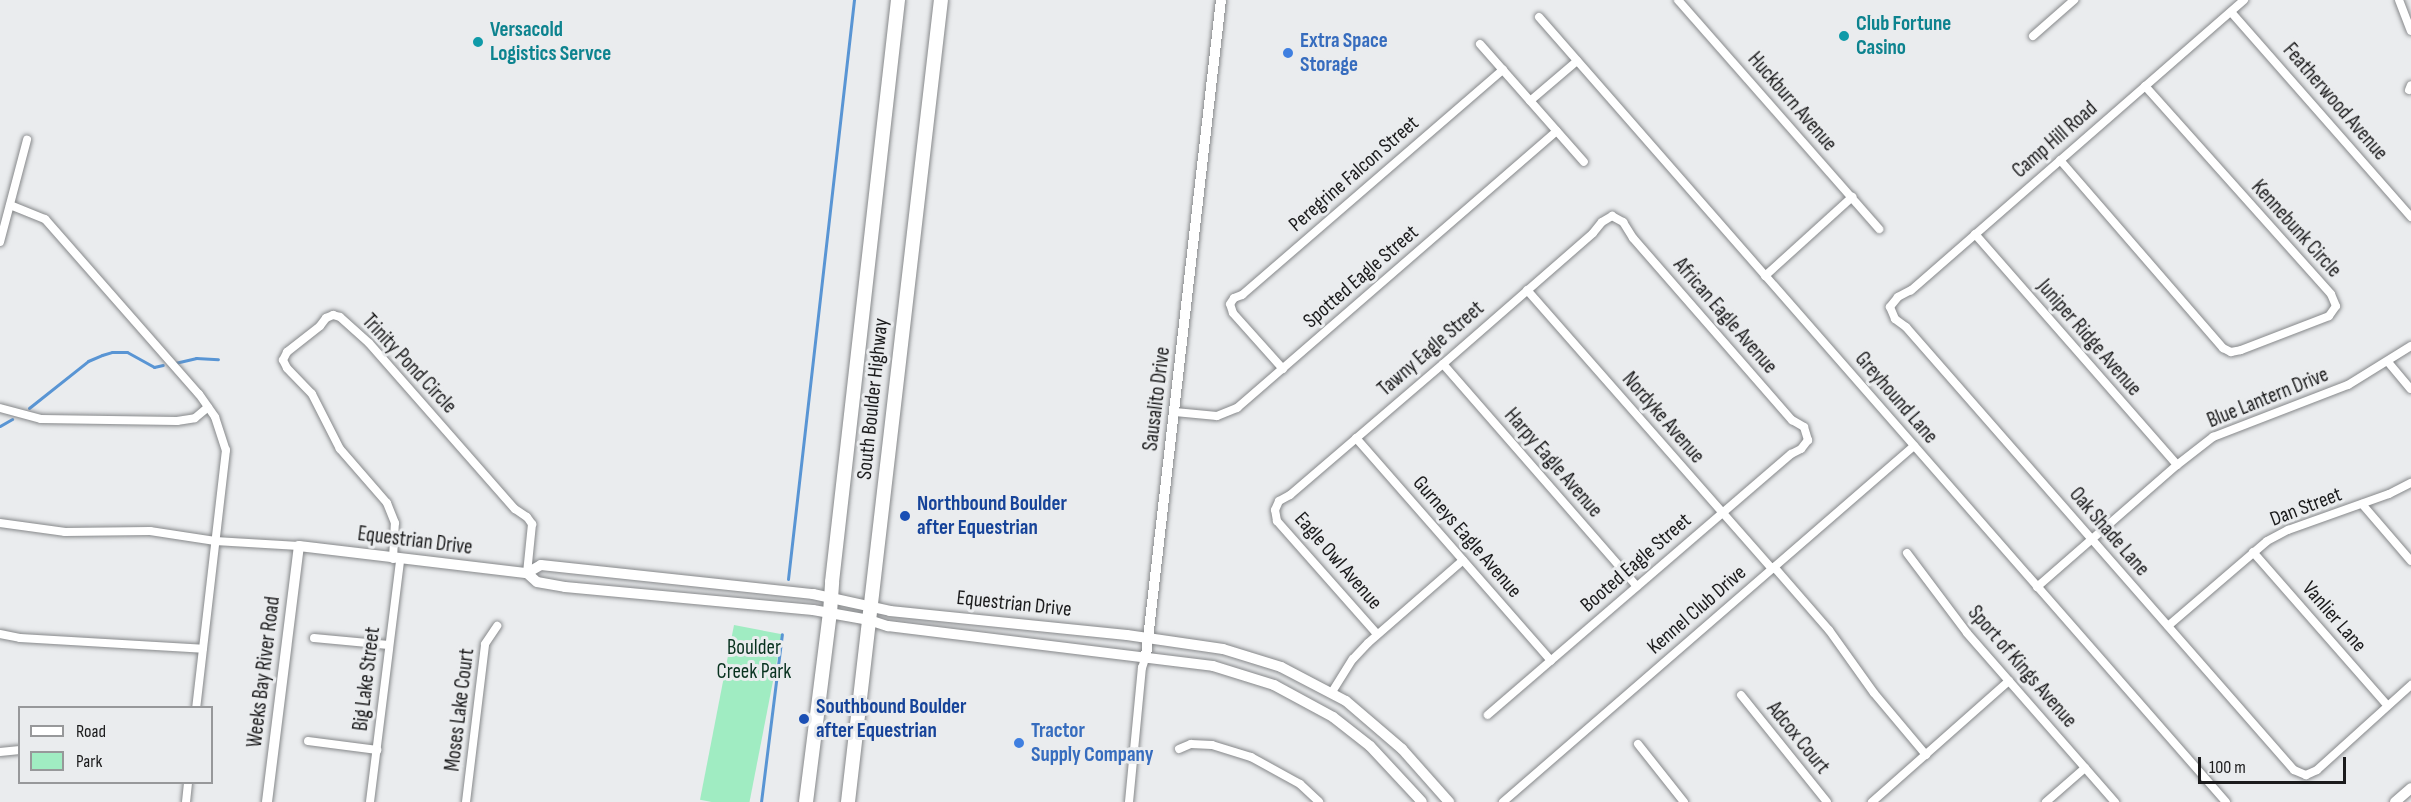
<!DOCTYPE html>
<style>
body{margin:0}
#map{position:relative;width:2411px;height:802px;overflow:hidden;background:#eaecee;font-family:"Sofia Sans Condensed",sans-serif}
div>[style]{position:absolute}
.green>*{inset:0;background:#a0ecc2;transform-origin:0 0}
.stream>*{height:3px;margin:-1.5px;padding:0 1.5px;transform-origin:1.5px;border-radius:1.5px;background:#5995d4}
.roads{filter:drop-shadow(0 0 2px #86888a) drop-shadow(0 0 2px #86888a)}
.minor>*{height:8px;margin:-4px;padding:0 4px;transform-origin:4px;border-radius:4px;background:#fff}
.tertiary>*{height:10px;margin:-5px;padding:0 5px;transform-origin:5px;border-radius:5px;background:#fff}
.primary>*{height:14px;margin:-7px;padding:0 7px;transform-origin:7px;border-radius:7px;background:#fff}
.dots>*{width:16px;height:16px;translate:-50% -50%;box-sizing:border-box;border:3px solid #eaecee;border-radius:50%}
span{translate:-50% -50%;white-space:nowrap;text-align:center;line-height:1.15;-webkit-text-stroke:6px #eaecee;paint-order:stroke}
.culture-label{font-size:21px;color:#0d838f;font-weight:700}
.left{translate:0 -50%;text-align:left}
.shop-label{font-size:21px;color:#366cbe;font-weight:700}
.street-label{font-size:21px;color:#1b1b1c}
.transit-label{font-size:21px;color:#164399;font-weight:700}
.park-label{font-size:21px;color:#08321f}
.legend{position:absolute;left:18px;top:706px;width:195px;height:78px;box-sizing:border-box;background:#eaecee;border:2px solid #97989a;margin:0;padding:8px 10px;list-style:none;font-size:18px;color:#1b1b1c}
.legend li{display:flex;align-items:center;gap:12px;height:30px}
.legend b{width:30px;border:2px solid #97989a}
.scale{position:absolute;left:2198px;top:757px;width:148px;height:27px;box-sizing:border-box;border:3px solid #1b1b1c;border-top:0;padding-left:8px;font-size:18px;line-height:21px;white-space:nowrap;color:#1b1b1c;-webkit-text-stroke:4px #eaecee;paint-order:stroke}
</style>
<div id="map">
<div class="green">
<div style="left:734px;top:625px;width:49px;height:178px;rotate:11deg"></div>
</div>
<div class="stream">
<div style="left:175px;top:363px;width:22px;rotate:-13deg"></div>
<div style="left:196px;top:358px;width:22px;rotate:3deg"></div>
<div style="left:29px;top:408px;width:75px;rotate:-38.5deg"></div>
<div style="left:88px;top:361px;width:15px;rotate:-23deg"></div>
<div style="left:102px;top:355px;width:10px;rotate:-17deg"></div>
<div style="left:112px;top:352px;width:15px"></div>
<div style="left:127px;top:352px;width:31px;rotate:29deg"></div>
<div style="left:154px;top:367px;width:9px;rotate:-13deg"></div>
<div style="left:0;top:426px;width:14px;rotate:-30deg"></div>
<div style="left:788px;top:579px;width:583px;rotate:-83.5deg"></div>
<div style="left:765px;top:643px;width:15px;rotate:8deg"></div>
<div style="left:761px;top:802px;width:169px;rotate:-82.9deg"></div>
</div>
<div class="roads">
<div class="minor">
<div style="left:1678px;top:0;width:305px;rotate:48.7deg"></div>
<div style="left:2244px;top:0;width:442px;rotate:138.9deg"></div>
<div style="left:1911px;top:290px;width:15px;rotate:152deg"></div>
<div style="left:1898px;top:297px;width:13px;rotate:129deg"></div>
<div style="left:1890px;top:307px;width:13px;rotate:67deg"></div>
<div style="left:1895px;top:319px;width:14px;rotate:36deg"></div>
<div style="left:1906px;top:327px;width:589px;rotate:48.79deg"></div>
<div style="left:2294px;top:770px;width:13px;rotate:23deg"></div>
<div style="left:2306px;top:775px;width:12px;rotate:-24deg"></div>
<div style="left:2317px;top:770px;width:127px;rotate:-42.1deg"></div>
<div style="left:2399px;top:0;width:33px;rotate:69deg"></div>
<div style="left:2231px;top:12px;width:273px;rotate:48.7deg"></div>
<div style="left:1539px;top:17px;width:1043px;rotate:48.81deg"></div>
<div style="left:2033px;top:36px;width:55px;rotate:-41.3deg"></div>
<div style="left:1480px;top:44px;width:157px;rotate:48.6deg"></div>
<div style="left:2409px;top:90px;width:5px;rotate:-68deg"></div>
<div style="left:1530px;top:101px;width:62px;rotate:-40.4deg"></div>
<div style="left:2060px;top:160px;width:249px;rotate:49.1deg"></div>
<div style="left:2223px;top:348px;width:9px;rotate:27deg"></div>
<div style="left:2231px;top:352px;width:10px;rotate:-11deg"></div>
<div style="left:2241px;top:350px;width:94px;rotate:-21.1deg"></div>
<div style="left:2329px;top:316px;width:12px;rotate:-55deg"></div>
<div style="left:2336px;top:306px;width:13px;rotate:-113deg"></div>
<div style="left:2331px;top:294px;width:279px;rotate:-131.8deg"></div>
<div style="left:10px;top:205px;width:38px;rotate:22deg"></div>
<div style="left:45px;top:219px;width:233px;rotate:48.7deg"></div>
<div style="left:199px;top:394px;width:28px;rotate:55deg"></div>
<div style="left:215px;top:417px;width:35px;rotate:72deg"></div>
<div style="left:226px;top:450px;width:260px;rotate:96.6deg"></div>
<div style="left:1975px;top:234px;width:307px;rotate:48.8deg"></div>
<div style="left:0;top:242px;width:106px;rotate:-75.2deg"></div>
<div style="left:1765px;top:276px;width:118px;rotate:-42.2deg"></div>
<div style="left:1527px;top:290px;width:371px;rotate:48.7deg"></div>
<div style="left:2388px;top:362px;width:35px;rotate:50deg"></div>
<div style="left:1443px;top:364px;width:295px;rotate:48.9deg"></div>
<div style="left:1283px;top:369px;width:75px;rotate:-131.8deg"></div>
<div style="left:1233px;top:313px;width:9px;rotate:-108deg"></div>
<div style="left:1230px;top:304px;width:7px;rotate:-56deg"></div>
<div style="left:1234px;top:298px;width:9px;rotate:-21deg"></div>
<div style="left:1242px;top:295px;width:345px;rotate:-40.8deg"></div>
<div style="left:0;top:408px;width:42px;rotate:15deg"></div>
<div style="left:41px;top:419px;width:136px;rotate:0.8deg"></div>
<div style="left:177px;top:421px;width:18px;rotate:-9deg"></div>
<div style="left:195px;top:418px;width:17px;rotate:-40deg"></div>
<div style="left:1175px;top:412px;width:42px;rotate:5.4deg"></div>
<div style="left:1217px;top:416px;width:22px;rotate:-22deg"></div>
<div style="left:1237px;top:408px;width:423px;rotate:-40.9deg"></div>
<div style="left:1356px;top:438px;width:296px;rotate:48.8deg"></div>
<div style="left:2362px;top:504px;width:75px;rotate:49.3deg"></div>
<div style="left:0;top:523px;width:66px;rotate:7.9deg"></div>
<div style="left:65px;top:532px;width:85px;rotate:-0.7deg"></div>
<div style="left:150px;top:531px;width:66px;rotate:8.7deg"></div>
<div style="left:215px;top:541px;width:84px;rotate:3.4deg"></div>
<div style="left:2253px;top:552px;width:203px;rotate:48.8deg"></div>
<div style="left:1907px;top:553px;width:100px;rotate:53.1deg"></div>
<div style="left:1967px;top:633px;width:225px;rotate:48.8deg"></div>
<div style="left:393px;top:559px;width:36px;rotate:-87deg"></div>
<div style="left:395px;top:523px;width:22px;rotate:-112deg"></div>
<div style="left:387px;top:503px;width:72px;rotate:-131deg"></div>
<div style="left:340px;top:449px;width:62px;rotate:-117deg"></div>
<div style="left:312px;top:394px;width:36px;rotate:-134deg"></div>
<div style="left:287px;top:368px;width:9px;rotate:-117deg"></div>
<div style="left:283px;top:360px;width:9px;rotate:-63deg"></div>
<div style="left:287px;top:352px;width:42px;rotate:-38.2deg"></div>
<div style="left:320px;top:326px;width:10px;rotate:-53deg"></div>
<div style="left:326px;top:318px;width:8px;rotate:-23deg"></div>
<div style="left:333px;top:315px;width:7px;rotate:16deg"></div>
<div style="left:340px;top:317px;width:39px;rotate:42deg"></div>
<div style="left:369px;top:343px;width:221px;rotate:48.7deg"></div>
<div style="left:515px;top:509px;width:14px;rotate:34deg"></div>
<div style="left:527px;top:517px;width:9px;rotate:54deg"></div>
<div style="left:532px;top:524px;width:49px;rotate:95.8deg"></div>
<div style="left:1774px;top:567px;width:84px;rotate:48.9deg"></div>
<div style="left:1829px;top:630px;width:77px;rotate:54.5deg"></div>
<div style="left:1874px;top:693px;width:81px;rotate:50deg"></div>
<div style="left:2037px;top:587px;width:186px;rotate:-41.1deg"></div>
<div style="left:2177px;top:465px;width:46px;rotate:-37.9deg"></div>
<div style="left:2213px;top:437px;width:145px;rotate:-21.1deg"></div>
<div style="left:2348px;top:385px;width:74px;rotate:-31.8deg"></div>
<div style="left:2168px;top:626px;width:130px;rotate:-40.6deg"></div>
<div style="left:2267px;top:541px;width:24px;rotate:-28deg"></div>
<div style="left:2288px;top:530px;width:107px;rotate:-19.6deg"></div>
<div style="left:2389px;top:494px;width:25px;rotate:-27deg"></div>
<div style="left:0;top:634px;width:20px;rotate:11deg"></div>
<div style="left:20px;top:638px;width:183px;rotate:3.4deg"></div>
<div style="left:1377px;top:634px;width:151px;rotate:-131.5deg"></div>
<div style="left:1277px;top:521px;width:11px;rotate:-100deg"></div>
<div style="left:1275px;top:510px;width:10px;rotate:-66deg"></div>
<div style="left:1279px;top:501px;width:13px;rotate:-29deg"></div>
<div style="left:1290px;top:495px;width:201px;rotate:-40.6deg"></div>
<div style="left:1443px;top:364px;width:199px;rotate:-41.1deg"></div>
<div style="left:1593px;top:233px;width:14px;rotate:-51deg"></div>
<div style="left:1602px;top:222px;width:12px;rotate:-31deg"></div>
<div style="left:1612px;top:216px;width:13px;rotate:29deg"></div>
<div style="left:1623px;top:222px;width:19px;rotate:58deg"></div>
<div style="left:1633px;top:238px;width:242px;rotate:48.9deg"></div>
<div style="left:1792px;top:420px;width:14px;rotate:30deg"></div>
<div style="left:1804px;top:427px;width:14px;rotate:73deg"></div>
<div style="left:1808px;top:440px;width:11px;rotate:128deg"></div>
<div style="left:1801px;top:449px;width:11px;rotate:153deg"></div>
<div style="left:1791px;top:454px;width:400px;rotate:139.3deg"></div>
<div style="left:314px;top:638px;width:75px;rotate:5.3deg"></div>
<div style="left:1332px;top:692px;width:39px;rotate:-58deg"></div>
<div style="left:1353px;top:659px;width:22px;rotate:-47deg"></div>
<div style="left:1368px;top:643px;width:126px;rotate:-41.1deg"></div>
<div style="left:1741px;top:695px;width:137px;rotate:51.2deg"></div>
<div style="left:308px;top:741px;width:70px;rotate:7.4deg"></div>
<div style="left:1638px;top:744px;width:74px;rotate:51.6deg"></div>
<div style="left:1179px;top:749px;width:13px;rotate:-23deg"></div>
<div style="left:1191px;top:744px;width:21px;rotate:3deg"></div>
<div style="left:1212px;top:745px;width:41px;rotate:17.1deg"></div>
<div style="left:1251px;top:757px;width:56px;rotate:28.9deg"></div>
<div style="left:1300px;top:784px;width:26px;rotate:43deg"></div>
<div style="left:0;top:752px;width:20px;rotate:-6deg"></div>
<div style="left:186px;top:802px;width:20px;rotate:-84deg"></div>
<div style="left:370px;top:802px;width:244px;rotate:-82.9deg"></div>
<div style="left:466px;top:802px;width:159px;rotate:-83.1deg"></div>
<div style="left:485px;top:644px;width:22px;rotate:-56deg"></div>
<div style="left:1129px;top:802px;width:135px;rotate:-84.5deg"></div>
<div style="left:1142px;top:668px;width:13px;rotate:-72deg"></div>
<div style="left:1503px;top:802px;width:544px;rotate:-40.9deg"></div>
<div style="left:1872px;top:802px;width:183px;rotate:-41.5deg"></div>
<div style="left:2046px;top:802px;width:52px;rotate:-41.1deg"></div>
</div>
<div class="tertiary">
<div style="left:527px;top:573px;width:16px;rotate:-30deg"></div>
<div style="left:541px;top:565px;width:274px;rotate:6.1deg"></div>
<div style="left:813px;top:594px;width:79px;rotate:12.4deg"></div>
<div style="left:890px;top:611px;width:238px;rotate:5.8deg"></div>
<div style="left:1127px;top:635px;width:97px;rotate:8.3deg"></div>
<div style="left:1223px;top:649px;width:61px;rotate:17.2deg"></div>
<div style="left:1281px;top:667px;width:73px;rotate:27.6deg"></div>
<div style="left:1346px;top:701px;width:74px;rotate:40.6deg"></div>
<div style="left:1402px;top:749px;width:71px;rotate:48.4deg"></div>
<div style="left:1146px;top:656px;width:660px;rotate:-83.48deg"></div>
<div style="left:267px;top:802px;width:258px;rotate:-82.9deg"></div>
<div style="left:299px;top:546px;width:230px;rotate:6.8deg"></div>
<div style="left:527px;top:573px;width:13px;rotate:42deg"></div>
<div style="left:537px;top:582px;width:28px;rotate:10deg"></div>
<div style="left:565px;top:587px;width:249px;rotate:5.3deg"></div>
<div style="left:813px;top:610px;width:57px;rotate:10.1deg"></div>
<div style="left:869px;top:620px;width:20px;rotate:18deg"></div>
<div style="left:888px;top:626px;width:327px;rotate:7deg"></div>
<div style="left:1213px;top:666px;width:64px;rotate:17.3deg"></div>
<div style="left:1274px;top:685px;width:67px;rotate:28.5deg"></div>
<div style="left:1333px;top:717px;width:47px;rotate:38.1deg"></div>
<div style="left:1370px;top:746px;width:76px;rotate:47.1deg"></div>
<div style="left:2395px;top:802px;width:21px;rotate:-41deg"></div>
</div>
<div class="primary">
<div style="left:806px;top:802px;width:191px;rotate:-82.8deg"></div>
<div style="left:830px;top:613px;width:31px;rotate:-86deg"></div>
<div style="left:832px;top:582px;width:586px;rotate:-83.53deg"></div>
<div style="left:848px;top:802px;width:807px;rotate:-83.39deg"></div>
</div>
</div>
<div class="dots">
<div style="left:1844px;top:36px;background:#0f9aa8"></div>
<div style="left:478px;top:42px;background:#0f9aa8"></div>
<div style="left:1288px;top:53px;background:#3f7fe0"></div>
<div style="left:905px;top:516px;background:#1a4fb4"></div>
<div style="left:804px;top:719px;background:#1a4fb4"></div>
<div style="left:1019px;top:743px;background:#3f7fe0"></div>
</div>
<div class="culture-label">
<span class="left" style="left:1856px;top:36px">Club Fortune<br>Casino</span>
<span class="left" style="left:490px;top:42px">Versacold<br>Logistics Servce</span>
</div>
<div class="shop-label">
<span class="left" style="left:1300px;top:53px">Extra Space<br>Storage</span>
<span class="left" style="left:1031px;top:743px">Tractor<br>Supply Company</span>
</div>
<div class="street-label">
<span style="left:1792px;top:102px;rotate:49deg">Huckburn Avenue</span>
<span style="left:2335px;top:102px;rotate:49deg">Featherwood Avenue</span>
<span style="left:2055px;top:140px;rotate:-41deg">Camp Hill Road</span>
<span style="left:1354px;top:174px;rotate:-41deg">Peregrine Falcon Street</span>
<span style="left:2296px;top:229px;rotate:48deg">Kennebunk Circle</span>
<span style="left:1361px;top:277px;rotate:-41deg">Spotted Eagle Street</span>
<span style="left:1725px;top:316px;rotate:49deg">African Eagle Avenue</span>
<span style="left:2089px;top:338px;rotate:49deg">Juniper Ridge Avenue</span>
<span style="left:1431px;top:349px;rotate:-41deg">Tawny Eagle Street</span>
<span style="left:409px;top:364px;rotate:47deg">Trinity Pond Circle</span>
<span style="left:1896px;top:398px;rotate:49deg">Greyhound Lane</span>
<span style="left:2268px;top:398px;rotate:-22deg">Blue Lantern Drive</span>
<span style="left:873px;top:399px;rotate:-84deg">South Boulder Highway</span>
<span style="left:1157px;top:399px;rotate:-83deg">Sausalito Drive</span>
<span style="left:1663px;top:418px;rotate:49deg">Nordyke Avenue</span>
<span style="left:1553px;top:463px;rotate:49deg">Harpy Eagle Avenue</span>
<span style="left:2306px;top:507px;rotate:-21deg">Dan Street</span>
<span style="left:2109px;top:532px;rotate:49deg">Oak Shade Lane</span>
<span style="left:1467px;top:537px;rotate:49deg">Gurneys Eagle Avenue</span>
<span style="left:415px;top:541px;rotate:7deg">Equestrian Drive</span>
<span style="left:1338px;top:561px;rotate:49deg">Eagle Owl Avenue</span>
<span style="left:1636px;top:563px;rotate:-41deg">Booted Eagle Street</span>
<span style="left:1014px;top:604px;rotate:6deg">Equestrian Drive</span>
<span style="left:1697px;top:610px;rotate:-41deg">Kennel Club Drive</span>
<span style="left:2334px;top:617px;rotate:49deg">Vanlier Lane</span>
<span style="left:2022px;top:667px;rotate:49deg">Sport of Kings Avenue</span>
<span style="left:264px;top:672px;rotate:-83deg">Weeks Bay River Road</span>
<span style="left:367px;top:679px;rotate:-83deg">Big Lake Street</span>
<span style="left:460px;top:710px;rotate:-83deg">Moses Lake Court</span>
<span style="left:1798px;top:738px;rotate:51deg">Adcox Court</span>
</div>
<div class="transit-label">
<span class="left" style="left:917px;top:516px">Northbound Boulder<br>after Equestrian</span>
<span class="left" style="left:816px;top:719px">Southbound Boulder<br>after Equestrian</span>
</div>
<div class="park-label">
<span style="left:754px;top:660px">Boulder<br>Creek Park</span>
</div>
<ul class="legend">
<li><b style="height:8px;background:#fff"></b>Road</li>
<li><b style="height:16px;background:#a0ecc2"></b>Park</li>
</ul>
<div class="scale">100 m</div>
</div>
